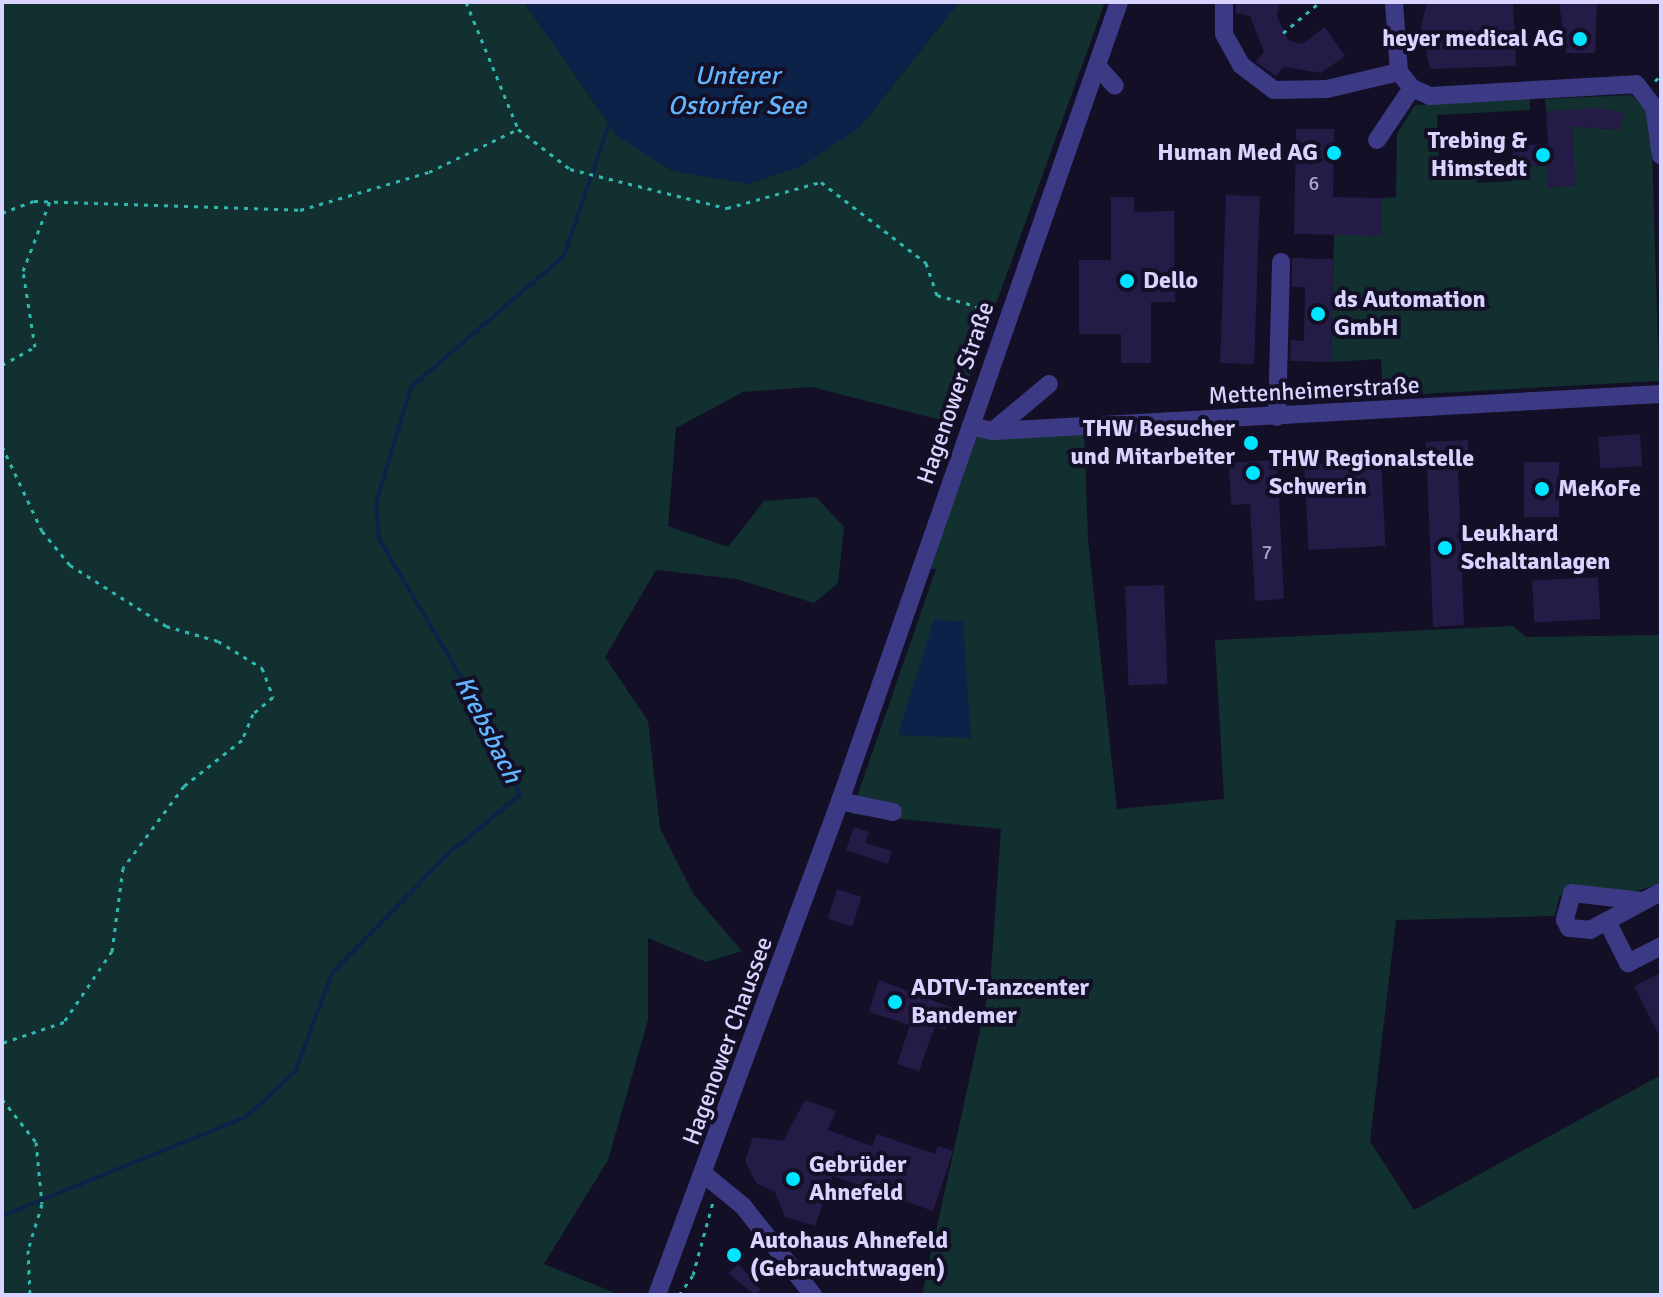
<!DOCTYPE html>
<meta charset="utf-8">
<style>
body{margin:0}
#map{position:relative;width:1663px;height:1297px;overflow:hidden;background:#130f26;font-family:Signika,sans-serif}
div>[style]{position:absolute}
.green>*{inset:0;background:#12302f}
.water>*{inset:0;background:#0c2248}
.stream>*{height:4px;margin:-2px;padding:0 2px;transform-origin:2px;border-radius:2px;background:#0c2248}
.building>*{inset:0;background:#241b47;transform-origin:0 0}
.path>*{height:3px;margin-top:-1.5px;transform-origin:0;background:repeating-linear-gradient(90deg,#2fb8b0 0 4px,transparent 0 10px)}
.minor>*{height:18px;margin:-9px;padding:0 9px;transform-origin:9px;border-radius:9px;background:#3d3a85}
.dots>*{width:22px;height:22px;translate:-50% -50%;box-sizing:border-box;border:4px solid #130f26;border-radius:50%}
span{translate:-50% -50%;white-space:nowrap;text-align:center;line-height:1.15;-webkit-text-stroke:8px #130f26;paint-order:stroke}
.number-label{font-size:20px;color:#aca6d1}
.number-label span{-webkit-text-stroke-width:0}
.poi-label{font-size:24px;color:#d9d4ff;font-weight:700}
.right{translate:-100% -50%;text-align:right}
.left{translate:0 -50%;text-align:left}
.street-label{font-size:24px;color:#d9d4ff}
.water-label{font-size:26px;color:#62b6ff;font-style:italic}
.frame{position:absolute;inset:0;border:4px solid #d9d4ff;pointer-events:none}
</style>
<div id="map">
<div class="green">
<div style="clip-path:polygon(2px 2px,524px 2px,619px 138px,859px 128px,959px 2px,1105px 2px,953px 423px,812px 387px,743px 392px,676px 428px,668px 526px,728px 547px,764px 501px,816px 497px,844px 527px,838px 583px,814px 603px,736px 579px,656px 570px,605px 657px,648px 721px,660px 828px,694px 895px,742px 951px,706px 962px,648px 938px,648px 1020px,608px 1160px,544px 1264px,620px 1295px,2px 1295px)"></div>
<div style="clip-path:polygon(1631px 95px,1651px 114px,1659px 381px,1383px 396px,1381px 359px,1331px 362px,1334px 235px,1382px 235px,1382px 198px,1396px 197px,1397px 134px,1415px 105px,1530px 99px,1530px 110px,1437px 115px,1439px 168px,1476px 167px,1477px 183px,1512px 181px,1512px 166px,1548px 165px,1549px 188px,1575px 185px,1572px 126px,1618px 130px,1624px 113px,1546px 111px,1545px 99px)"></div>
<div style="clip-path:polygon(971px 426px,1084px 426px,1088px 540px,1117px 809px,1224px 799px,1215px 640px,1513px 626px,1526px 637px,1661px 635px,1661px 884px,1626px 894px,1574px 885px,1559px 897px,1555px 916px,1396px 920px,1370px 1141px,1414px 1210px,1661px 1075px,1661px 1295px,922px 1295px,990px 985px,1001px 829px,851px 814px,936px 569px,922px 568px)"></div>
</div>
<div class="water">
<div style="clip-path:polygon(524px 2px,959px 2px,859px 128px,804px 165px,749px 184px,672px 171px,619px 138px)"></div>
<div style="clip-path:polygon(934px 619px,963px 622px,971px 738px,898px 735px)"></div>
</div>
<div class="stream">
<div style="left:2px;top:1216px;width:263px;rotate:-22.1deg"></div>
<div style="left:246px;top:1117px;width:67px;rotate:-42.6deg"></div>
<div style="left:295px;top:1072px;width:106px;rotate:-69.5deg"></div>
<div style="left:332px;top:973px;width:169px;rotate:-45.7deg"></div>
<div style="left:450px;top:852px;width:90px;rotate:-39.2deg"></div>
<div style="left:520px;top:795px;width:58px;rotate:-111.3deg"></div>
<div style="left:499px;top:741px;width:235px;rotate:-120.7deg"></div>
<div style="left:379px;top:539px;width:36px;rotate:-95deg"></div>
<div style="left:376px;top:503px;width:121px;rotate:-73.2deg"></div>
<div style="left:411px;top:387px;width:201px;rotate:-40.6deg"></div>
<div style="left:564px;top:256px;width:143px;rotate:-71.2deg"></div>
</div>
<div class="building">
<div style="clip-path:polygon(1236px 2px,1280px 2px,1277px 16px,1288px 40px,1302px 44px,1325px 27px,1345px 56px,1321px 73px,1284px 67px,1276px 76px,1256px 62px,1264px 52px,1250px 16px,1236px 13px)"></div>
<div style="clip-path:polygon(1427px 2px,1513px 2px,1516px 66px,1430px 69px,1421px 26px)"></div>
<div style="clip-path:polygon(1559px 2px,1597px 2px,1595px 53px,1566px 53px)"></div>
<div style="clip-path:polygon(1603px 108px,1625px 113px,1619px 130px,1572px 126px,1576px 185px,1548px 188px,1548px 165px,1513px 166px,1512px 146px,1548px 144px,1546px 111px)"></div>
<div style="clip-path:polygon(1296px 129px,1334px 129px,1333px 197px,1382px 198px,1382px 236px,1294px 234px)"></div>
<div style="left:1226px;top:195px;width:34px;height:168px;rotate:2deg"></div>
<div style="clip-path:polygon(1111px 197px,1134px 197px,1134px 212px,1174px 211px,1175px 302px,1151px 302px,1151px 363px,1121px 363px,1121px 334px,1079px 334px,1079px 260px,1111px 260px)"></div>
<div style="clip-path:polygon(1292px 258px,1333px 259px,1331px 362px,1290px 361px,1291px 340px,1304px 341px,1305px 287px,1292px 287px)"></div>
<div style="left:1640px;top:434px;width:32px;height:42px;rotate:86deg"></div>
<div style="clip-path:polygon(1468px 440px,1469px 469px,1458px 469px,1464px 625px,1433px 627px,1426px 442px)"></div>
<div style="clip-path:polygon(1277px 460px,1284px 599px,1255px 601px,1250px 504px,1231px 505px,1229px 463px)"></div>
<div style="left:1381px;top:460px;width:86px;height:77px;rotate:87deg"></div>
<div style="left:1524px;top:462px;width:35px;height:55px"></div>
<div style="left:1598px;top:577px;width:42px;height:66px;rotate:87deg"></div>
<div style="left:1164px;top:585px;width:99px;height:39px;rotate:88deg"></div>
<div style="clip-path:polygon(854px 827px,869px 832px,865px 843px,892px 851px,888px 864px,846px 850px)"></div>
<div style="left:837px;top:889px;width:26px;height:31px;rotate:18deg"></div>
<div style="clip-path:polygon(1661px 973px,1661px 1039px,1634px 986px)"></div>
<div style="clip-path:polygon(879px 980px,953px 1008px,945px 1030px,935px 1026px,919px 1071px,897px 1064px,910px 1025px,869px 1012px)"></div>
<div style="clip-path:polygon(805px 1100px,836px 1111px,828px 1130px,872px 1146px,877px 1134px,935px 1154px,938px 1146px,953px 1151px,933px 1211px,833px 1176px,815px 1226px,785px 1217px,775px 1192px,756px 1183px,745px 1161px,753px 1137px,783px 1141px)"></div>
<div style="clip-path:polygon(739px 1264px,761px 1290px,755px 1295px,728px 1273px)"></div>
</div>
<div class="path">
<div style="left:466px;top:2px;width:137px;rotate:67.7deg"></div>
<div style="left:1283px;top:33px;width:48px;rotate:-40deg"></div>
<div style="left:1655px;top:81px;width:8px;rotate:-45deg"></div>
<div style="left:2px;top:213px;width:34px;rotate:-21deg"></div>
<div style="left:34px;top:201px;width:266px;rotate:1.9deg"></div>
<div style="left:300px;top:210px;width:134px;rotate:-16.4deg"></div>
<div style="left:429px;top:172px;width:99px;rotate:-25.8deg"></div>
<div style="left:518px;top:129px;width:66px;rotate:37.6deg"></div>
<div style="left:570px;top:169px;width:162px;rotate:14deg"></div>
<div style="left:727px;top:208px;width:98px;rotate:-15.5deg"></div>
<div style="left:821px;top:182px;width:133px;rotate:37.6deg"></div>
<div style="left:926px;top:263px;width:34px;rotate:71deg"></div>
<div style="left:937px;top:295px;width:58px;rotate:15.9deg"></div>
<div style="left:2px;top:365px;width:38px;rotate:-29deg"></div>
<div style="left:35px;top:347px;width:77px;rotate:-99deg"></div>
<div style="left:23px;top:271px;width:75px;rotate:-68.9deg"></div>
<div style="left:2px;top:446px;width:94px;rotate:64.8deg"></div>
<div style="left:42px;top:531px;width:44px;rotate:50.5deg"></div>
<div style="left:70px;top:565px;width:114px;rotate:32.4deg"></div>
<div style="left:166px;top:626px;width:54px;rotate:16.1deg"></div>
<div style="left:218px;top:641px;width:52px;rotate:31.5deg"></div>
<div style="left:262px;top:668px;width:31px;rotate:69deg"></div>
<div style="left:273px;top:697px;width:26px;rotate:140deg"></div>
<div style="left:253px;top:714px;width:28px;rotate:113deg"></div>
<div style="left:242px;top:740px;width:74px;rotate:141.6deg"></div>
<div style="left:184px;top:786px;width:102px;rotate:126.6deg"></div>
<div style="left:123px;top:868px;width:84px;rotate:97.5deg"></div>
<div style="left:112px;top:951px;width:86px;rotate:124.1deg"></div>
<div style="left:64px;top:1022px;width:65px;rotate:161.3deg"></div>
<div style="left:2px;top:1099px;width:55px;rotate:51.7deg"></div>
<div style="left:36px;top:1142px;width:62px;rotate:84.5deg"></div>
<div style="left:42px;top:1204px;width:48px;rotate:106.9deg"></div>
<div style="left:28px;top:1250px;width:45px;rotate:87.5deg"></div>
<div style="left:679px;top:1295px;width:24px;rotate:-55deg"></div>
<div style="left:693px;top:1275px;width:76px;rotate:-74.7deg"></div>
</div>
<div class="minor">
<div style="left:1224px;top:2px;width:32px;rotate:90deg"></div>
<div style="left:1224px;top:34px;width:35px;rotate:61deg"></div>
<div style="left:1241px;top:65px;width:41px;rotate:37.1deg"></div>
<div style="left:1274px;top:90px;width:53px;rotate:-1.1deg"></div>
<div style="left:1327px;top:89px;width:74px;rotate:-13.3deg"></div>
<div style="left:1394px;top:2px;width:70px;rotate:85.9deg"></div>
<div style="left:1399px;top:72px;width:21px;rotate:51deg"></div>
<div style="left:1412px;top:88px;width:20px;rotate:24deg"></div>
<div style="left:1430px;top:96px;width:206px;rotate:-3.3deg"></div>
<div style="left:1636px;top:84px;width:29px;rotate:52deg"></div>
<div style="left:1654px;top:107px;width:49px;rotate:81.9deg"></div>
<div style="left:1098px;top:67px;width:25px;rotate:48deg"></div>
<div style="left:1377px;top:140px;width:63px;rotate:-56.1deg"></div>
<div style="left:1277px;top:417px;width:155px;rotate:-88.5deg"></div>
<div style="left:971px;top:426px;width:23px;rotate:13deg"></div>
<div style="left:993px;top:431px;width:669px;rotate:-3.17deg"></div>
<div style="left:993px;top:431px;width:73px;rotate:-40deg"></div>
<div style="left:840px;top:801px;width:54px;rotate:11.7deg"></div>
<div style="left:1642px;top:901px;width:70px;rotate:-173.5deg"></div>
<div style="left:1572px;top:893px;width:28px;rotate:105deg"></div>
<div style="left:1565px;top:920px;width:9px;rotate:63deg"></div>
<div style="left:1569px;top:928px;width:21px;rotate:5deg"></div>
<div style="left:1590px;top:930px;width:81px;rotate:-28.2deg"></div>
<div style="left:1608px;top:923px;width:45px;rotate:63.4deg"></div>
<div style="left:1628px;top:963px;width:37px;rotate:-27deg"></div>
<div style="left:705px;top:1175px;width:49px;rotate:39.2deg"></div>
<div style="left:743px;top:1206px;width:113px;rotate:51.8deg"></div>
<div style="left:657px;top:1295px;width:527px;rotate:-69.67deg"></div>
<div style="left:840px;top:801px;width:846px;rotate:-70.75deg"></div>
</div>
<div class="dots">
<div style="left:1580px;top:39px;background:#00e5ff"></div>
<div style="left:1334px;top:153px;background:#00e5ff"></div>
<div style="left:1543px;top:155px;background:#00e5ff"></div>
<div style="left:1127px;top:281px;background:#00e5ff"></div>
<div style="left:1318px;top:314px;background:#00e5ff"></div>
<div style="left:1251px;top:443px;background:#00e5ff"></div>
<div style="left:1253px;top:473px;background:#00e5ff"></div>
<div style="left:1542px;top:489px;background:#00e5ff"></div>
<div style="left:1445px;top:548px;background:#00e5ff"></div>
<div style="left:895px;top:1002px;background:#00e5ff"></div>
<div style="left:793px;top:1179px;background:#00e5ff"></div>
<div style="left:734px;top:1255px;background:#00e5ff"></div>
</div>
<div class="number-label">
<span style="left:1314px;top:183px">6</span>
<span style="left:1267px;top:552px">7</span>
</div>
<div class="poi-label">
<span class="right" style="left:1564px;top:39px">heyer medical AG</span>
<span class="right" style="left:1527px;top:155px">Trebing &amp;<br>Himstedt</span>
<span class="right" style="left:1318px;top:153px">Human Med AG</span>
<span class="left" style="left:1143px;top:281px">Dello</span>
<span class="left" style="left:1334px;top:314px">ds Automation<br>GmbH</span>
<span class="right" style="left:1235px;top:443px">THW Besucher<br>und Mitarbeiter</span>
<span class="left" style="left:1269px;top:473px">THW Regionalstelle<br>Schwerin</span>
<span class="left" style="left:1558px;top:489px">MeKoFe</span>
<span class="left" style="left:1461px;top:548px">Leukhard<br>Schaltanlagen</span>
<span class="left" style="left:911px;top:1002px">ADTV-Tanzcenter<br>Bandemer</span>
<span class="left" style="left:809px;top:1179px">Gebrüder<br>Ahnefeld</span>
<span class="left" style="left:750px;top:1255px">Autohaus Ahnefeld<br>(Gebrauchtwagen)</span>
</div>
<div class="street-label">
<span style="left:1314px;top:391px;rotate:-3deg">Mettenheimerstraße</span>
<span style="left:956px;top:393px;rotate:-71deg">Hagenower Straße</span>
<span style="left:728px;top:1041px;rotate:-70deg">Hagenower Chaussee</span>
</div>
<div class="water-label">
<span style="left:737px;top:92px">Unterer<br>Ostorfer See</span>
<span style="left:487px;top:730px;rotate:63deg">Krebsbach</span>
</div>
<div class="frame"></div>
</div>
